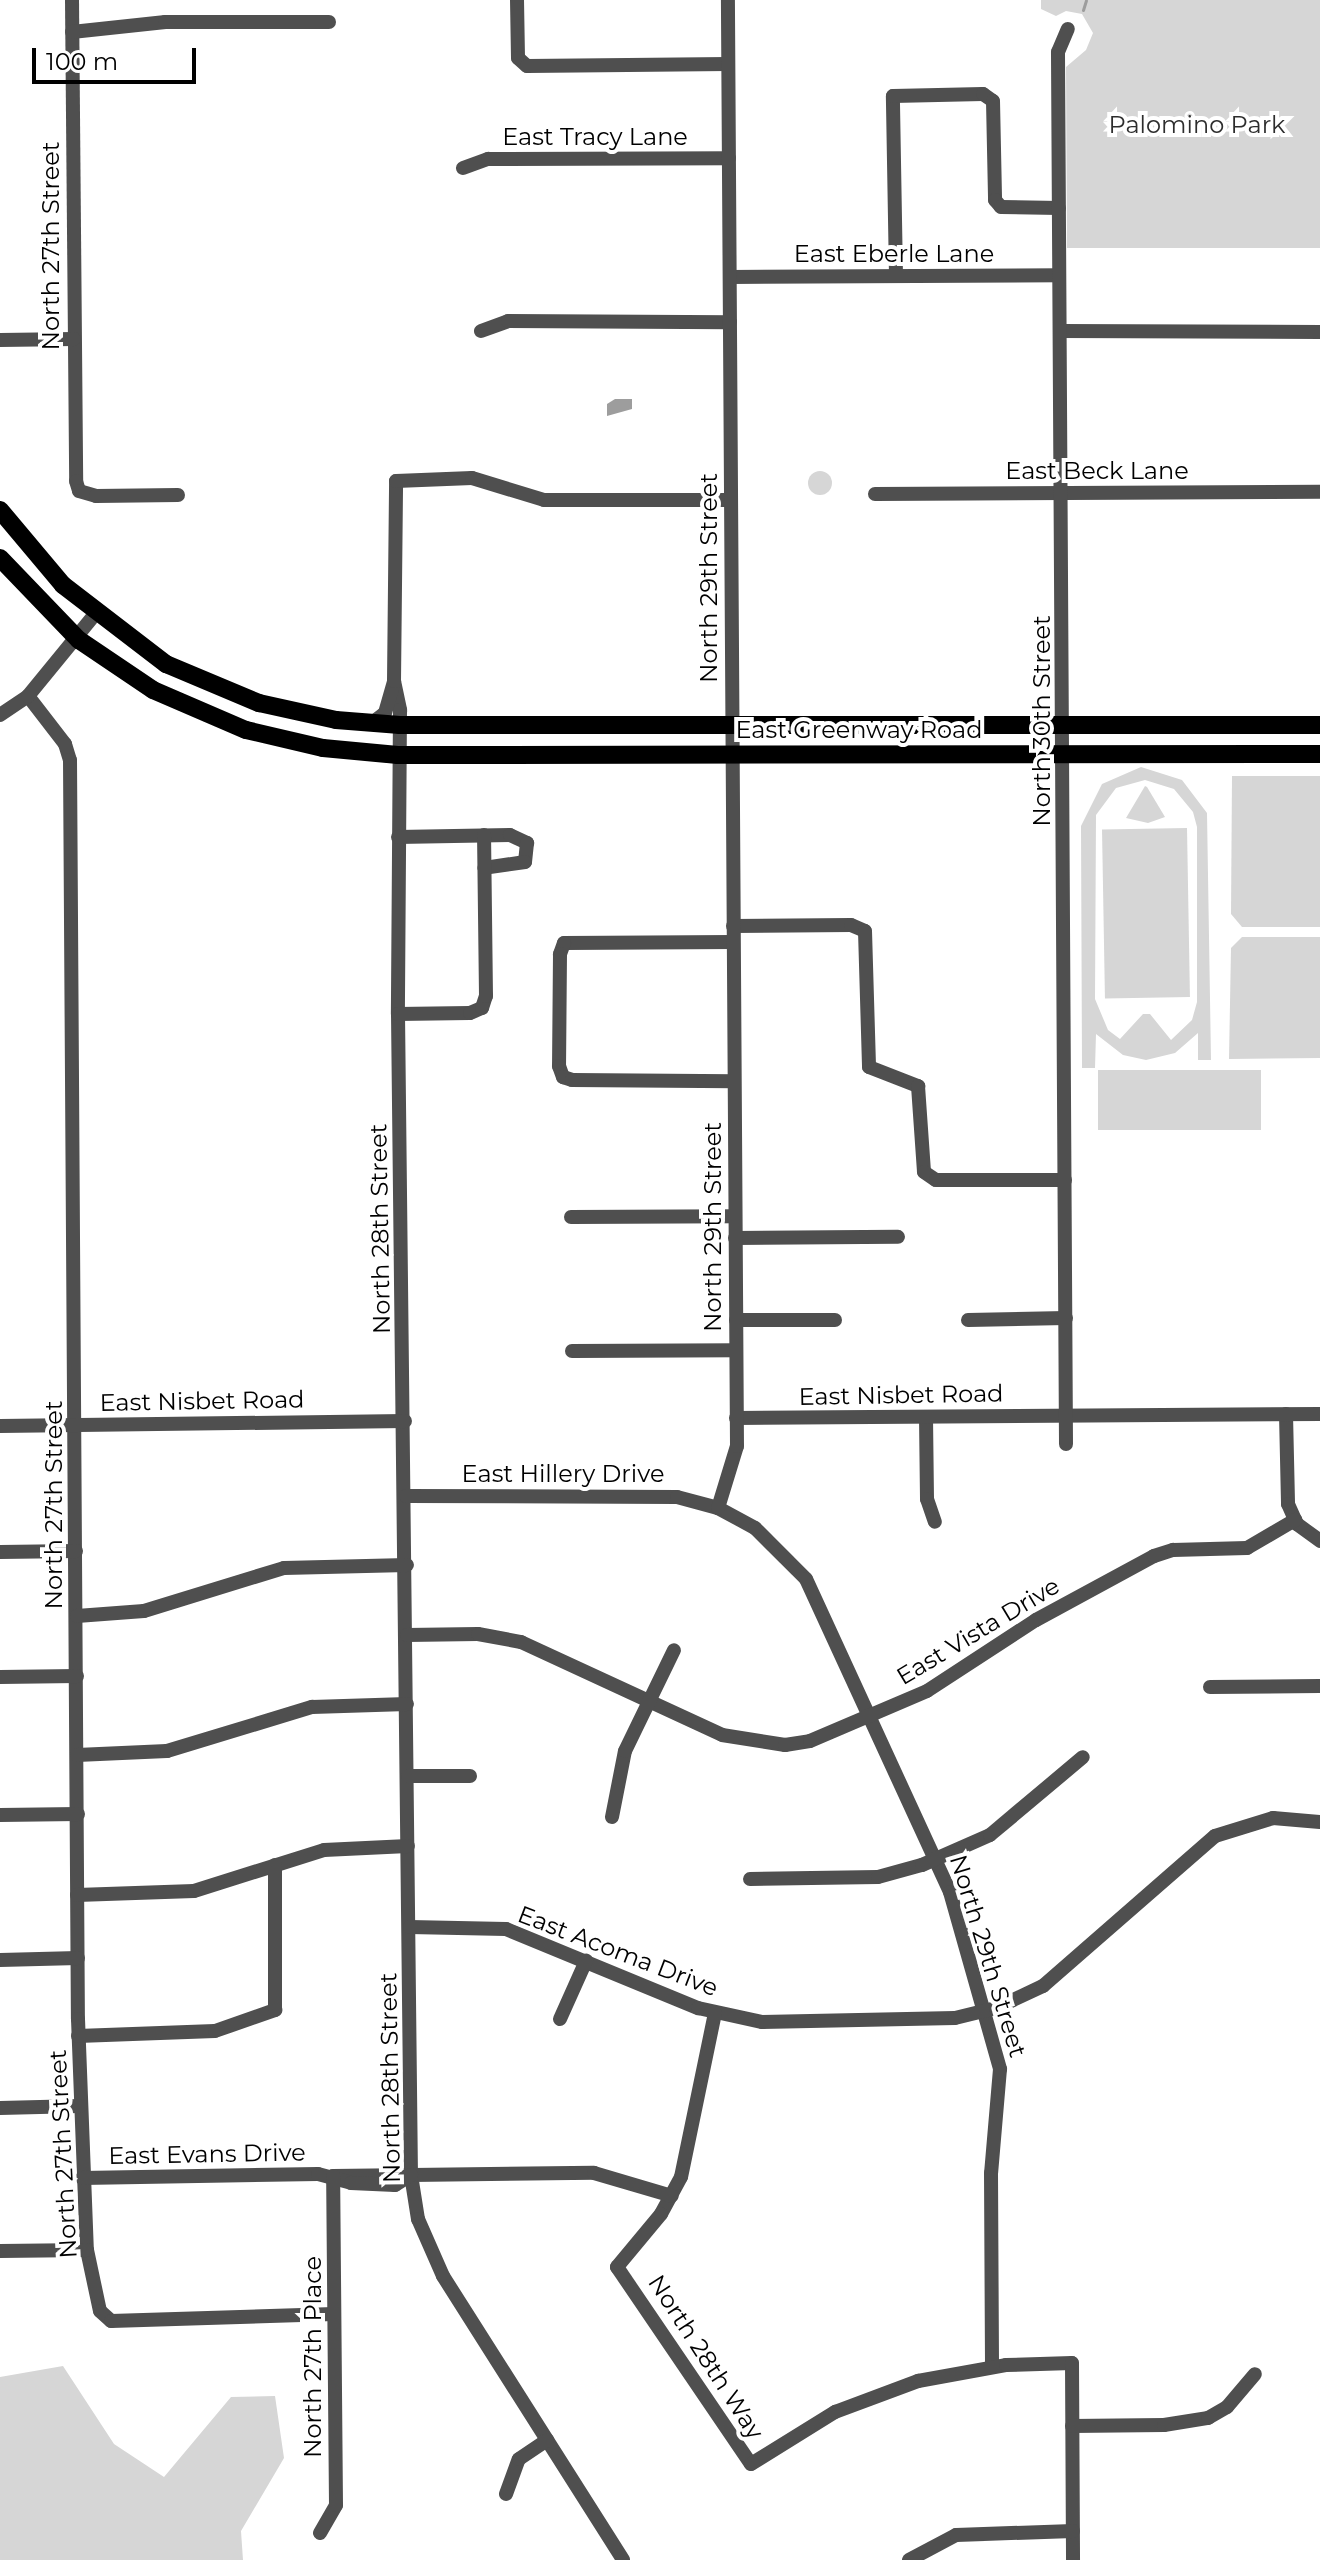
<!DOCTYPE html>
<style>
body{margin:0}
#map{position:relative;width:1320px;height:2560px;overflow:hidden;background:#fff;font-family:Montserrat,sans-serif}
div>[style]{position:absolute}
.green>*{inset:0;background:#d6d6d6;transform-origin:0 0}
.round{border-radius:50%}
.water>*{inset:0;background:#9d9d9d}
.stream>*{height:3px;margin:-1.5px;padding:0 1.5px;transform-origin:1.5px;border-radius:1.5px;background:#9d9d9d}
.minor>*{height:14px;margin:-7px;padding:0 7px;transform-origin:7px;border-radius:7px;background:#4f4f4f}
.major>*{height:18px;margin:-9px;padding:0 9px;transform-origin:9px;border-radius:9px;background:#000}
span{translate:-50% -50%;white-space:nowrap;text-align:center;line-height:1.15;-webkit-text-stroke:8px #fff;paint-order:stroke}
.park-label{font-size:24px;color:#2d2d2d}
.street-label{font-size:24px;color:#000}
.scale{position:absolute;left:32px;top:48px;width:164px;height:36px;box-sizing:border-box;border:4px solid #000;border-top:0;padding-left:10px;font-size:24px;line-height:28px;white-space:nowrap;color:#000;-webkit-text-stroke:6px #fff;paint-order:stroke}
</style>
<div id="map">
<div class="green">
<div style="clip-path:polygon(1041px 0,1320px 0,1320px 248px,1067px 248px,1066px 67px,1086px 50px,1093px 33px,1082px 14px,1066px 11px,1056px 16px,1041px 9px)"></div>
<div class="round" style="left:808px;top:471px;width:24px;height:24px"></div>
<div style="clip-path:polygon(evenodd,1141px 767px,1182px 780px,1207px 813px,1211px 1060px,1198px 1060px,1198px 1033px,1175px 1053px,1146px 1060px,1123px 1055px,1096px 1034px,1095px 1068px,1082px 1068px,1081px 826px,1102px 784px,1141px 767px,1145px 780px,1174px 789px,1193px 812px,1197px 827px,1197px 1002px,1192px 1020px,1171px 1040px,1150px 1014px,1143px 1014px,1120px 1039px,1108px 1030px,1095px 999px,1096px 815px,1116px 788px,1145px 780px)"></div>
<div style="clip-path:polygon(1232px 776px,1320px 776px,1320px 927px,1242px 927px,1231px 914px)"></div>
<div style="clip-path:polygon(1145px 786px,1147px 787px,1165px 817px,1148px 823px,1126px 818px)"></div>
<div style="left:1187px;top:828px;width:169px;height:85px;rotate:89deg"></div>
<div style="clip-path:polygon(1242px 937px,1320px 937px,1320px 1058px,1229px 1059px,1231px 948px)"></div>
<div style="left:1098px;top:1070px;width:163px;height:60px"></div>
<div style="clip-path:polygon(63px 2366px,114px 2444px,164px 2477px,231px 2397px,275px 2396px,284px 2458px,241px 2531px,243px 2560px,0 2560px,0 2377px)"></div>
</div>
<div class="water">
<div style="clip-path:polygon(615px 399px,632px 399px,632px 409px,607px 416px,607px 404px)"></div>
</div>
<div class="stream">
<div style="left:1083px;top:10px;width:10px;rotate:-73deg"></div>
</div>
<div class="minor">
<div style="left:72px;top:0;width:481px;rotate:89.5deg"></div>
<div style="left:76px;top:481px;width:10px;rotate:73deg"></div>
<div style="left:79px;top:491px;width:18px;rotate:16deg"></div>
<div style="left:96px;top:496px;width:82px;rotate:-0.7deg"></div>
<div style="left:517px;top:0;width:58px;rotate:89deg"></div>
<div style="left:518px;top:58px;width:12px;rotate:42deg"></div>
<div style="left:527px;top:66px;width:201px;rotate:-0.6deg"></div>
<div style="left:72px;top:32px;width:94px;rotate:-6.1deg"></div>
<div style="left:165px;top:22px;width:164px"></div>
<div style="left:463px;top:168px;width:27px;rotate:-20deg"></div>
<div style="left:488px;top:159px;width:241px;rotate:-0.2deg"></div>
<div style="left:896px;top:276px;width:180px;rotate:-91deg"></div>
<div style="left:893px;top:96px;width:90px;rotate:-1.3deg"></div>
<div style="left:983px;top:94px;width:12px;rotate:35deg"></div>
<div style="left:993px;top:101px;width:99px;rotate:88.8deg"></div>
<div style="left:995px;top:200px;width:9px;rotate:49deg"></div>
<div style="left:1001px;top:207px;width:58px;rotate:1deg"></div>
<div style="left:730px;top:277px;width:329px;rotate:-0.3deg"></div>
<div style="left:481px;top:331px;width:29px;rotate:-20deg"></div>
<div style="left:508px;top:321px;width:222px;rotate:0.3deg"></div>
<div style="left:1060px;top:331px;width:260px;rotate:0.2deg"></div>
<div style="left:0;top:340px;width:74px;rotate:-0.8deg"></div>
<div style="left:875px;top:494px;width:445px;rotate:-0.3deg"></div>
<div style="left:394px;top:681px;width:30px;rotate:78deg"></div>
<div style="left:400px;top:710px;width:304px;rotate:90.4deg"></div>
<div style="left:398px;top:1014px;width:1161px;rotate:89.36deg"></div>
<div style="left:411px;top:2175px;width:45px;rotate:81deg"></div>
<div style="left:418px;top:2219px;width:62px;rotate:66.3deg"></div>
<div style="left:443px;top:2276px;width:336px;rotate:57.6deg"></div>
<div style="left:28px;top:696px;width:61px;rotate:52.4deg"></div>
<div style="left:65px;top:744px;width:17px;rotate:73deg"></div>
<div style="left:70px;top:760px;width:1259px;rotate:89.64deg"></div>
<div style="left:78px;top:2019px;width:231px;rotate:87.8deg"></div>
<div style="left:87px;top:2250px;width:62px;rotate:78deg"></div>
<div style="left:100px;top:2311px;width:15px;rotate:42deg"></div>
<div style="left:111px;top:2321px;width:223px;rotate:-1.8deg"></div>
<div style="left:0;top:715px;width:34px;rotate:-34deg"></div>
<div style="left:28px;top:696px;width:106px;rotate:-50.7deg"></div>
<div style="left:372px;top:723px;width:16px;rotate:-38deg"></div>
<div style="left:385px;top:713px;width:33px;rotate:-74deg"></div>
<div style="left:394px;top:681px;width:200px;rotate:-89.4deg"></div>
<div style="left:396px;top:481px;width:76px;rotate:-2.3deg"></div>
<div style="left:472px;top:478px;width:75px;rotate:17deg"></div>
<div style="left:544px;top:500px;width:187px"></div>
<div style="left:398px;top:837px;width:112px;rotate:-1deg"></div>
<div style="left:510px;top:835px;width:19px;rotate:25deg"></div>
<div style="left:527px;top:843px;width:19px;rotate:96deg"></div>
<div style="left:525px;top:862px;width:41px;rotate:171.7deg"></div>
<div style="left:733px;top:926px;width:118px;rotate:-0.5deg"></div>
<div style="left:851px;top:925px;width:15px;rotate:23deg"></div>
<div style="left:865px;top:931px;width:136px;rotate:88.3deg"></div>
<div style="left:869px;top:1067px;width:53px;rotate:21.2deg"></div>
<div style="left:918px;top:1086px;width:86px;rotate:86deg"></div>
<div style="left:924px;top:1172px;width:14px;rotate:34deg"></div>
<div style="left:936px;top:1180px;width:129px"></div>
<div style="left:733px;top:942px;width:169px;rotate:179.7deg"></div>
<div style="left:564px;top:943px;width:12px;rotate:110deg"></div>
<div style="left:560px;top:954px;width:112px;rotate:90.5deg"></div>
<div style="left:559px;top:1066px;width:12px;rotate:70deg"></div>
<div style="left:563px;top:1077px;width:9px;rotate:18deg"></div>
<div style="left:572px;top:1080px;width:162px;rotate:0.4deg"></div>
<div style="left:398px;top:1014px;width:72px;rotate:-0.8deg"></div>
<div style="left:470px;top:1013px;width:13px;rotate:-23deg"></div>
<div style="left:482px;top:1008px;width:13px;rotate:-72deg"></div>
<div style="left:486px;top:996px;width:161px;rotate:-90.7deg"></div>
<div style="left:571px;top:1217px;width:164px;rotate:-0.3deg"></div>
<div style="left:735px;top:1238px;width:163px;rotate:-0.4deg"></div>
<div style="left:736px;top:1320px;width:99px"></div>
<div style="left:968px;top:1320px;width:98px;rotate:-1.2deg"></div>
<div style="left:572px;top:1351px;width:164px;rotate:-0.3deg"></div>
<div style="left:1286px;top:1414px;width:90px;rotate:88.7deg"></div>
<div style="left:1288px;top:1504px;width:22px;rotate:66deg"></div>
<div style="left:1297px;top:1524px;width:29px;rotate:36deg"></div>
<div style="left:926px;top:1417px;width:82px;rotate:89.3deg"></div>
<div style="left:927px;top:1499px;width:24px;rotate:71deg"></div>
<div style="left:736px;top:1418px;width:584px;rotate:-0.39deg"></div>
<div style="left:0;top:1426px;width:405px;rotate:-0.7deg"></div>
<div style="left:1066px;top:1444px;width:1392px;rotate:-90.33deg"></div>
<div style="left:1058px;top:52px;width:25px;rotate:-67deg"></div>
<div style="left:406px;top:1496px;width:271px;rotate:0.2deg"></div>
<div style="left:677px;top:1497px;width:42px;rotate:15deg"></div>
<div style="left:718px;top:1508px;width:42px;rotate:28.4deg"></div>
<div style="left:755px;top:1528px;width:72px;rotate:45deg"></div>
<div style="left:806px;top:1579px;width:345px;rotate:65.3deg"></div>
<div style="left:950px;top:1892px;width:184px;rotate:74.2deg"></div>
<div style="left:1000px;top:2069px;width:104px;rotate:94.9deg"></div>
<div style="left:991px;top:2173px;width:194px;rotate:89.7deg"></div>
<div style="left:718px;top:1508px;width:65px;rotate:-73deg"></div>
<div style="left:737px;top:1446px;width:1446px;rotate:-90.36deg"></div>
<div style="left:0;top:1552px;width:76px;rotate:-0.8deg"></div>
<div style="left:77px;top:1616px;width:67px;rotate:-4.3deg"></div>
<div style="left:144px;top:1611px;width:146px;rotate:-17.1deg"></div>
<div style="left:284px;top:1568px;width:123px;rotate:-1.4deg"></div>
<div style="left:407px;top:1635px;width:71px;rotate:-0.8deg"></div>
<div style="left:478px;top:1634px;width:44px;rotate:10.5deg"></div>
<div style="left:521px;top:1642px;width:221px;rotate:24.8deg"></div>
<div style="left:722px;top:1735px;width:64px;rotate:9deg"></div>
<div style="left:785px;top:1745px;width:25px;rotate:-9deg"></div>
<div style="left:810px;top:1741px;width:127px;rotate:-23.1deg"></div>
<div style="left:927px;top:1691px;width:130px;rotate:-33.1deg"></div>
<div style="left:1036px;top:1620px;width:134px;rotate:-28.5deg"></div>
<div style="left:1154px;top:1556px;width:20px;rotate:-18deg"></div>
<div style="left:1173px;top:1550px;width:74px;rotate:-1.5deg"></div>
<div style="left:1247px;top:1548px;width:56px;rotate:-30.3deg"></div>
<div style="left:0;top:1677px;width:77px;rotate:-0.7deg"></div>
<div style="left:1210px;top:1687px;width:110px;rotate:-0.5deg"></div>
<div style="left:77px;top:1755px;width:90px;rotate:-2.5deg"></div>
<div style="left:167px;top:1751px;width:152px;rotate:-16.9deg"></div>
<div style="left:312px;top:1707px;width:95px;rotate:-1.8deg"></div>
<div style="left:408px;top:1776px;width:62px"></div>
<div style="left:0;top:1815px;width:78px;rotate:-0.7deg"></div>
<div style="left:612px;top:1817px;width:67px;rotate:-78.9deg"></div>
<div style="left:625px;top:1751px;width:112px;rotate:-64.1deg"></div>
<div style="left:750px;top:1879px;width:128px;rotate:-0.9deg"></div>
<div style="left:878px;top:1877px;width:46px;rotate:-15.3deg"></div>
<div style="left:922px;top:1865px;width:74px;rotate:-23.8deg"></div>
<div style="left:990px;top:1835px;width:121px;rotate:-40deg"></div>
<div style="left:77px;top:1895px;width:117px;rotate:-2deg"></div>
<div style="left:194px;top:1891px;width:136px;rotate:-17.5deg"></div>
<div style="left:324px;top:1850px;width:84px;rotate:-2.7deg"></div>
<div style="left:410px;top:1927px;width:96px;rotate:1.2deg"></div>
<div style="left:506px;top:1929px;width:208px;rotate:22.4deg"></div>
<div style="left:698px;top:2008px;width:66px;rotate:12.3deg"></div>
<div style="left:762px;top:2022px;width:193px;rotate:-1.2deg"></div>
<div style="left:955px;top:2018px;width:42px;rotate:-13.7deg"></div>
<div style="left:996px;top:2008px;width:52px;rotate:-25.1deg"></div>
<div style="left:1043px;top:1986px;width:228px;rotate:-41.1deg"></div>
<div style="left:1215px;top:1836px;width:61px;rotate:-17.2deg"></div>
<div style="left:1273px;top:1818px;width:47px;rotate:4.9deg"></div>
<div style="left:0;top:1960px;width:78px;rotate:-1.5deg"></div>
<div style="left:715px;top:2013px;width:167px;rotate:101.7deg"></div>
<div style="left:681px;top:2177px;width:42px;rotate:118.4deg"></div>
<div style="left:661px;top:2214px;width:69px;rotate:129.7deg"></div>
<div style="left:617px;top:2267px;width:238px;rotate:55.8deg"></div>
<div style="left:751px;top:2464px;width:99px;rotate:-31.8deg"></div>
<div style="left:835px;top:2412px;width:89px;rotate:-20.5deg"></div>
<div style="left:918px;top:2381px;width:89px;rotate:-10.3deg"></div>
<div style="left:1006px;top:2365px;width:66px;rotate:-1.7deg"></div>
<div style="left:1072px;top:2363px;width:197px;rotate:89.7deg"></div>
<div style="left:560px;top:2019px;width:64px;rotate:-65.9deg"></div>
<div style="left:78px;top:2036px;width:137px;rotate:-2.1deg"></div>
<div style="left:215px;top:2031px;width:64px;rotate:-19.3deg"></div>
<div style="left:275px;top:2010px;width:145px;rotate:-90deg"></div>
<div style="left:0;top:2108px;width:80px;rotate:-1.4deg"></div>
<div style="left:333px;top:2176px;width:261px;rotate:-0.7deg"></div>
<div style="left:594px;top:2173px;width:81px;rotate:16.4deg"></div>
<div style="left:82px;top:2178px;width:236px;rotate:-1deg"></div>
<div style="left:318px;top:2174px;width:34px;rotate:15deg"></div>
<div style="left:351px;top:2183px;width:44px;rotate:2.6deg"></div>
<div style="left:395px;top:2185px;width:19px;rotate:-32deg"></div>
<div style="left:0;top:2251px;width:87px;rotate:-0.7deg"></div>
<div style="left:1072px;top:2426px;width:92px;rotate:-0.6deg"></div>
<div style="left:1164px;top:2425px;width:45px;rotate:-9deg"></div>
<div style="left:1208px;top:2418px;width:22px;rotate:-30deg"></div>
<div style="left:1227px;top:2407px;width:43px;rotate:-49.7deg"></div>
<div style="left:506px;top:2494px;width:37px;rotate:-70deg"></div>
<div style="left:519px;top:2459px;width:34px;rotate:-34deg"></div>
<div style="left:320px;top:2533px;width:32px;rotate:-60deg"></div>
<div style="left:336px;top:2505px;width:329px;rotate:-90.5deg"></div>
<div style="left:909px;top:2560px;width:53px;rotate:-28deg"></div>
<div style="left:956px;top:2535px;width:117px;rotate:-2deg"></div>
</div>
<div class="major">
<div style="left:0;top:510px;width:98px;rotate:50deg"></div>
<div style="left:63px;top:585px;width:130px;rotate:37.5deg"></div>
<div style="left:166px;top:664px;width:101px;rotate:22.8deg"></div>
<div style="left:259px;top:703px;width:79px;rotate:12.4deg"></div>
<div style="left:336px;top:720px;width:64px;rotate:4.5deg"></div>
<div style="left:400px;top:725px;width:920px"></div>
<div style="left:0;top:558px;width:114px;rotate:46.1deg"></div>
<div style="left:79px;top:640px;width:89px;rotate:34deg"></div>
<div style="left:153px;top:690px;width:101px;rotate:23.3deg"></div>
<div style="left:246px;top:730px;width:79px;rotate:13.2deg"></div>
<div style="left:323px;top:748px;width:75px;rotate:5.3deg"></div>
<div style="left:398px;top:755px;width:922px;rotate:-0.06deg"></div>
</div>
<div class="park-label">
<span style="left:1197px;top:125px">Palomino Park</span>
</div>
<div class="street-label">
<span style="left:595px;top:137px">East Tracy Lane</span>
<span style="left:51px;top:246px;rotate:-90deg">North 27th Street</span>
<span style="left:894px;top:254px">East Eberle Lane</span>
<span style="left:1097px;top:471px">East Beck Lane</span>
<span style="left:709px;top:578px;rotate:-90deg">North 29th Street</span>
<span style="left:1042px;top:721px;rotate:-90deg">North 30th Street</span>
<span style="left:859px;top:730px">East Greenway Road</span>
<span style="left:713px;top:1227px;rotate:-90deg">North 29th Street</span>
<span style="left:380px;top:1229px;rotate:-91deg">North 28th Street</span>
<span style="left:901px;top:1395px;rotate:-1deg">East Nisbet Road</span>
<span style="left:202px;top:1401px;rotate:-1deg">East Nisbet Road</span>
<span style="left:563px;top:1474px">East Hillery Drive</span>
<span style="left:54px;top:1505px;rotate:-90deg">North 27th Street</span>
<span style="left:978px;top:1631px;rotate:-31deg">East Vista Drive</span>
<span style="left:618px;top:1951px;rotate:21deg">East Acoma Drive</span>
<span style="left:988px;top:1956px;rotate:73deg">North 29th Street</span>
<span style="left:390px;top:2078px;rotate:-91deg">North 28th Street</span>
<span style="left:63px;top:2154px;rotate:-93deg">North 27th Street</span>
<span style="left:207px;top:2154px;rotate:-1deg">East Evans Drive</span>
<span style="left:313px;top:2357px;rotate:-90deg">North 27th Place</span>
<span style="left:706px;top:2357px;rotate:57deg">North 28th Way</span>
</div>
<div class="scale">100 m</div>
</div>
